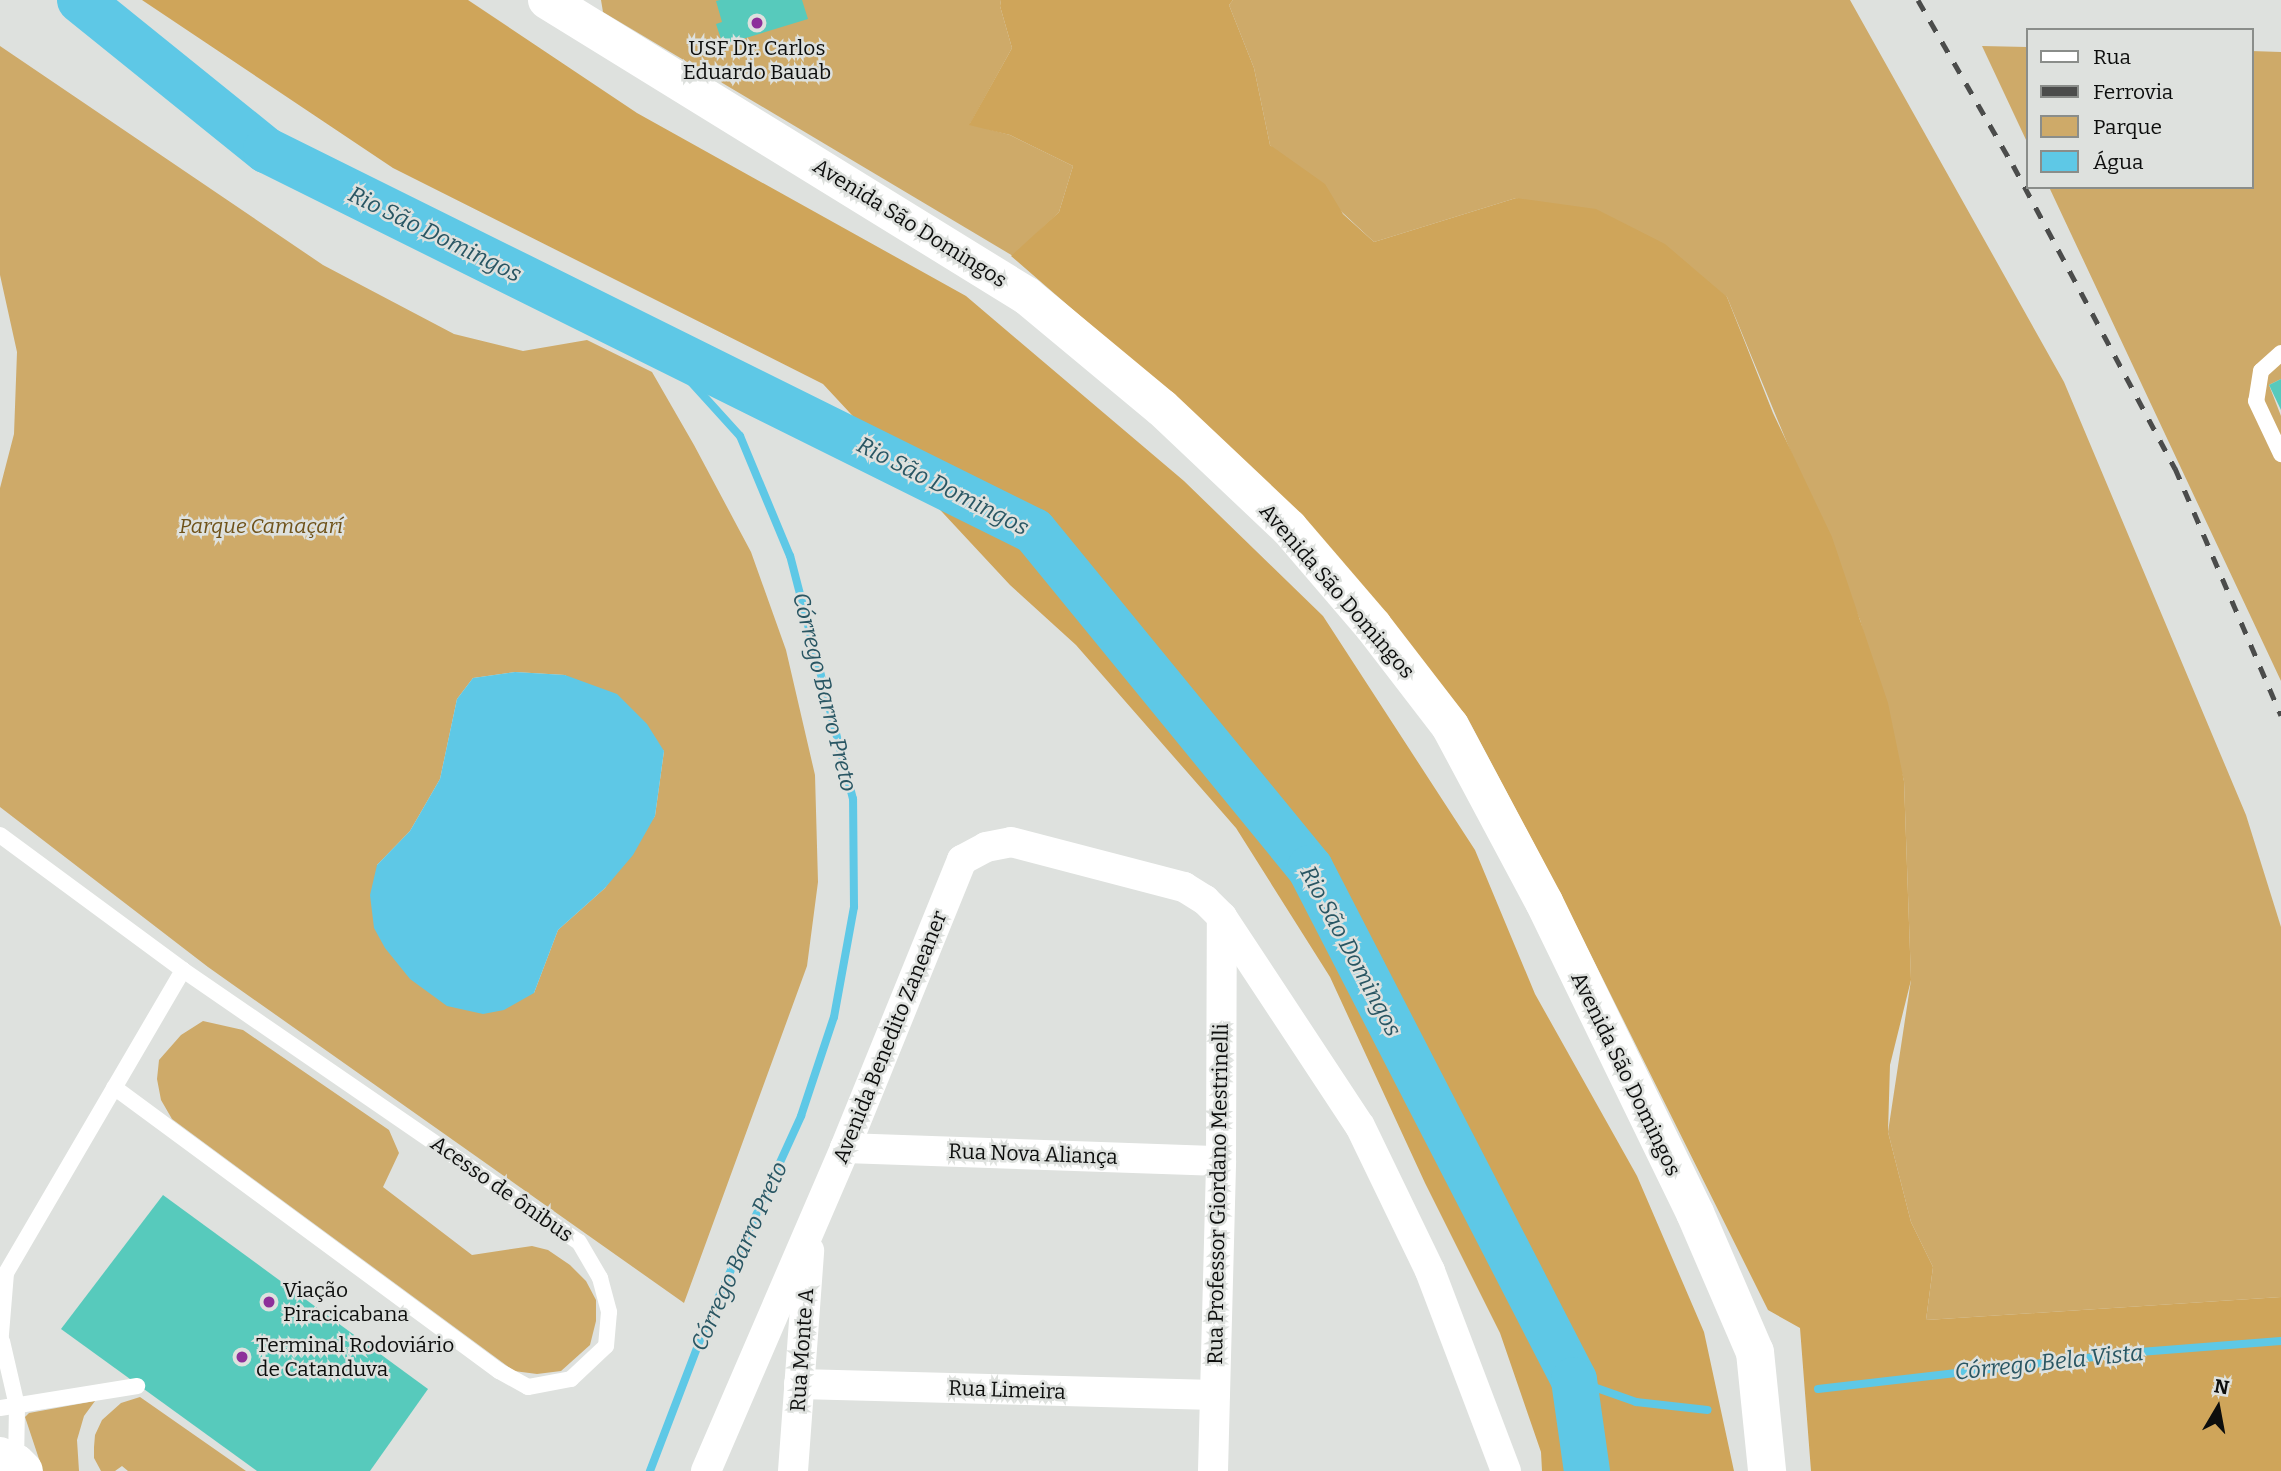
<!DOCTYPE html>
<meta charset="utf-8">
<style>
body{margin:0}
#map{position:relative;width:2281px;height:1471px;overflow:hidden;background:#dee1de;font-family:Bitter,serif}
div>[style]{position:absolute}
.green>*{inset:0;background:#ceaa69}
.forest>*{inset:0;background:#cfa55a}
.water>*{inset:0;background:#5ec8e6}
.stream>*{height:8px;margin:-4px;padding:0 4px;transform-origin:4px;border-radius:4px;background:#5ec8e6}
.river>*{height:46px;margin:-23px;padding:0 23px;transform-origin:23px;border-radius:23px;background:#5ec8e6}
.building>*{inset:0;background:#57cabc}
.lane>*{height:16px;margin:-8px;padding:0 8px;transform-origin:8px;border-radius:8px;background:#fff}
.street>*{height:30px;margin:-15px;padding:0 15px;transform-origin:15px;border-radius:15px;background:#fff}
.secondary>*{height:38px;margin:-19px;padding:0 19px;transform-origin:19px;border-radius:19px;background:#fff}
.rail>*{height:5px;margin-top:-2.5px;transform-origin:0;background:repeating-linear-gradient(90deg,#4b4c4b 0 12px,transparent 0 24px)}
.dots>*{width:19px;height:19px;translate:-50% -50%;box-sizing:border-box;border:4px solid #dee1de;border-radius:50%}
span{translate:-50% -50%;white-space:nowrap;text-align:center;line-height:1.15;-webkit-text-stroke:5px #dee1de;paint-order:stroke}
.poi-label{font-size:21px;color:#0d0e0d}
.left{translate:0 -50%;text-align:left}
.street-label{font-size:21px;color:#0d0e0d}
.park-label{font-size:21px;color:#6f5219;font-style:italic}
.water-label{font-size:23px;color:#295663;font-style:italic}
.legend{position:absolute;left:2026px;top:28px;width:228px;height:161px;box-sizing:border-box;background:#dee1de;border:2px solid #8a8d8a;margin:0;padding:9px 12px;list-style:none;font-size:21px;color:#0d0e0d}
.legend li{display:flex;align-items:center;gap:14px;height:35px}
.legend b{width:35px;border:2px solid #8a8d8a}
.north{position:absolute;left:2183px;top:1373px;width:70px;height:70px;-webkit-text-stroke:5px #dee1de;paint-order:stroke;rotate:10deg;font-size:19px;font-weight:700;line-height:28px;text-align:center;color:#0d0e0d}
.north::after{content:'';display:block;margin:auto;width:24px;height:32px;background:#0d0e0d;clip-path:polygon(50% 0,100% 100%,50% 72%,0 100%)}
</style>
<div id="map">
<div class="green">
<div style="clip-path:polygon(601px 0,1001px 0,1000px 6px,1012px 48px,970px 124px,1010px 135px,1073px 166px,1059px 212px,1013px 256px,603px 12px)"></div>
<div style="clip-path:polygon(1233px 0,1850px 0,2064px 382px,2246px 815px,2281px 927px,2281px 1297px,1926px 1320px,1933px 1267px,1911px 1222px,1888px 1132px,1911px 980px,1904px 781px,1860px 620px,1727px 297px,1516px 198px,1374px 242px,1270px 145px,1254px 68px,1229px 5px)"></div>
<div style="clip-path:polygon(evenodd,0 46px,323px 265px,454px 334px,523px 351px,587px 340px,652px 372px,694px 445px,751px 552px,786px 650px,815px 775px,818px 882px,807px 966px,684px 1303px,208px 967px,0 807px,0 488px,14px 434px,17px 352px,0 275px,0 46px,515px 672px,565px 675px,664px 751px,655px 816px,605px 888px,558px 930px,534px 993px,377px 865px,410px 831px,440px 779px,457px 699px,473px 678px,515px 672px)"></div>
<div style="clip-path:polygon(1982px 46px,2027px 47px,2027px 142px)"></div>
<div style="clip-path:polygon(2251px 51px,2281px 52px,2281px 379px,2269px 385px,2281px 416px,2281px 681px,2049px 187px,2251px 187px)"></div>
<div style="clip-path:polygon(203px 1021px,243px 1030px,389px 1130px,399px 1153px,383px 1187px,472px 1255px,532px 1246px,548px 1250px,570px 1265px,586px 1281px,596px 1300px,596px 1321px,590px 1345px,561px 1371px,537px 1374px,514px 1371px,172px 1119px,161px 1100px,157px 1079px,159px 1060px,181px 1035px)"></div>
<div style="clip-path:polygon(140px 1397px,246px 1471px,128px 1471px,122px 1466px,115px 1471px,101px 1471px,94px 1458px,94px 1447px,95px 1435px,102px 1420px,121px 1403px)"></div>
<div style="clip-path:polygon(95px 1401px,84px 1416px,77px 1440px,79px 1471px,43px 1471px,25px 1417px,29px 1413px)"></div>
</div>
<div class="forest">
<div style="clip-path:polygon(142px 0,468px 0,637px 113px,966px 296px,1184px 481px,1323px 616px,1475px 850px,1535px 994px,1637px 1176px,1704px 1332px,1734px 1471px,1542px 1471px,1541px 1452px,1500px 1333px,1425px 1183px,1330px 977px,1236px 828px,1076px 645px,1010px 585px,823px 384px,393px 168px)"></div>
<div style="clip-path:polygon(1001px 0,1233px 0,1229px 5px,1254px 68px,1270px 145px,1325px 184px,1343px 214px,1374px 242px,1516px 198px,1596px 209px,1665px 244px,1727px 297px,1773px 413px,1832px 537px,1888px 703px,1904px 781px,1911px 980px,1890px 1065px,1888px 1132px,1911px 1222px,1933px 1267px,1926px 1320px,2281px 1297px,2281px 1471px,1811px 1471px,1800px 1328px,1768px 1310px,1560px 893px,1467px 717px,1300px 515px,1199px 419px,1011px 256px,1059px 212px,1073px 166px,1010px 135px,969px 125px,1012px 48px,1000px 6px)"></div>
</div>
<div class="water">
<div style="clip-path:polygon(515px 672px,565px 675px,617px 694px,647px 724px,664px 751px,655px 816px,633px 855px,605px 888px,558px 930px,534px 993px,504px 1010px,483px 1014px,447px 1006px,410px 979px,385px 948px,374px 928px,370px 895px,377px 865px,410px 831px,440px 779px,457px 699px,473px 678px)"></div>
</div>
<div class="stream">
<div style="left:1574px;top:1380px;width:66px;rotate:19.5deg"></div>
<div style="left:1636px;top:1402px;width:72px;rotate:6.3deg"></div>
<div style="left:1818px;top:1389px;width:311px;rotate:-6.6deg"></div>
<div style="left:2127px;top:1353px;width:154px;rotate:-4.5deg"></div>
<div style="left:650px;top:1471px;width:154px;rotate:-69.1deg"></div>
<div style="left:705px;top:1327px;width:232px;rotate:-65.5deg"></div>
<div style="left:801px;top:1116px;width:104px;rotate:-71.6deg"></div>
<div style="left:834px;top:1017px;width:112px;rotate:-79.7deg"></div>
<div style="left:854px;top:907px;width:108px;rotate:-90.5deg"></div>
<div style="left:853px;top:799px;width:251px;rotate:-104.5deg"></div>
<div style="left:790px;top:556px;width:130px;rotate:-112.6deg"></div>
<div style="left:740px;top:436px;width:131px;rotate:-132.2deg"></div>
</div>
<div class="river">
<div style="left:80px;top:0;width:239px;rotate:38.9deg"></div>
<div style="left:266px;top:150px;width:857px;rotate:26.39deg"></div>
<div style="left:1034px;top:531px;width:436px;rotate:50.7deg"></div>
<div style="left:1310px;top:868px;width:576px;rotate:62.72deg"></div>
<div style="left:1574px;top:1380px;width:92px;rotate:81.9deg"></div>
</div>
<div class="building">
<div style="clip-path:polygon(720px 0,802px 0,808px 19px,723px 45px,716px 24px,722px 22px,716px 1px)"></div>
<div style="clip-path:polygon(2281px 379px,2281px 410px,2269px 385px)"></div>
<div style="clip-path:polygon(163px 1195px,428px 1389px,370px 1471px,257px 1471px,61px 1329px)"></div>
</div>
<div class="lane">
<div style="left:2281px;top:353px;width:27px;rotate:138deg"></div>
<div style="left:2261px;top:371px;width:30px;rotate:99deg"></div>
<div style="left:2256px;top:401px;width:59px;rotate:64.7deg"></div>
<div style="left:0;top:835px;width:227px;rotate:36.4deg"></div>
<div style="left:183px;top:970px;width:480px;rotate:34.5deg"></div>
<div style="left:579px;top:1242px;width:42px;rotate:59.7deg"></div>
<div style="left:600px;top:1278px;width:35px;rotate:75deg"></div>
<div style="left:609px;top:1312px;width:34px;rotate:95deg"></div>
<div style="left:606px;top:1346px;width:48px;rotate:136.7deg"></div>
<div style="left:571px;top:1379px;width:44px;rotate:169.5deg"></div>
<div style="left:528px;top:1387px;width:33px;rotate:-151deg"></div>
<div style="left:499px;top:1371px;width:478px;rotate:-143.6deg"></div>
<div style="left:2px;top:1341px;width:67px;rotate:77deg"></div>
<div style="left:17px;top:1406px;width:57px;rotate:91deg"></div>
<div style="left:0;top:1346px;width:73px;rotate:-85.3deg"></div>
<div style="left:6px;top:1273px;width:351px;rotate:-59.7deg"></div>
<div style="left:0;top:1408px;width:139px;rotate:-9.1deg"></div>
</div>
<div class="street">
<div style="left:845px;top:1148px;width:376px;rotate:2deg"></div>
<div style="left:799px;top:1384px;width:416px;rotate:1.5deg"></div>
<div style="left:706px;top:1471px;width:352px;rotate:-66.7deg"></div>
<div style="left:845px;top:1148px;width:311px;rotate:-67.9deg"></div>
<div style="left:962px;top:860px;width:27px;rotate:-28deg"></div>
<div style="left:986px;top:847px;width:25px;rotate:-11deg"></div>
<div style="left:1011px;top:842px;width:179px;rotate:14.6deg"></div>
<div style="left:1184px;top:887px;width:25px;rotate:32deg"></div>
<div style="left:1205px;top:900px;width:24px;rotate:45deg"></div>
<div style="left:1222px;top:917px;width:250px;rotate:56.6deg"></div>
<div style="left:1360px;top:1126px;width:161px;rotate:64.2deg"></div>
<div style="left:1430px;top:1271px;width:214px;rotate:69.2deg"></div>
<div style="left:793px;top:1471px;width:221px;rotate:-85.8deg"></div>
<div style="left:1213px;top:1471px;width:310px;rotate:-88.5deg"></div>
<div style="left:1221px;top:1161px;width:244px;rotate:-89.8deg"></div>
</div>
<div class="secondary">
<div style="left:547px;top:0;width:564px;rotate:31.66deg"></div>
<div style="left:1027px;top:296px;width:175px;rotate:39.7deg"></div>
<div style="left:1162px;top:408px;width:175px;rotate:43.4deg"></div>
<div style="left:1289px;top:528px;width:129px;rotate:49.4deg"></div>
<div style="left:1373px;top:626px;width:126px;rotate:52.4deg"></div>
<div style="left:1450px;top:726px;width:200px;rotate:61.9deg"></div>
<div style="left:1544px;top:902px;width:346px;rotate:64.1deg"></div>
<div style="left:1695px;top:1213px;width:151px;rotate:66.7deg"></div>
<div style="left:1755px;top:1352px;width:120px;rotate:84.2deg"></div>
<div style="left:0;top:1456px;width:17px;rotate:24deg"></div>
<div style="left:16px;top:1463px;width:11px;rotate:45deg"></div>
</div>
<div class="rail">
<div style="left:1918px;top:0;width:190px;rotate:60.1deg"></div>
<div style="left:2013px;top:165px;width:344px;rotate:61.9deg"></div>
<div style="left:2175px;top:468px;width:269px;rotate:66.8deg"></div>
</div>
<div class="dots">
<div style="left:757px;top:23px;background:#8d309a"></div>
<div style="left:269px;top:1302px;background:#8d309a"></div>
<div style="left:242px;top:1357px;background:#8d309a"></div>
</div>
<div class="poi-label">
<span style="left:757px;top:60px">USF Dr. Carlos<br>Eduardo Bauab</span>
<span class="left" style="left:283px;top:1302px">Viação<br>Piracicabana</span>
<span class="left" style="left:256px;top:1357px">Terminal Rodoviário<br>de Catanduva</span>
</div>
<div class="street-label">
<span style="left:910px;top:223px;rotate:32deg">Avenida São Domingos</span>
<span style="left:1337px;top:591px;rotate:49deg">Avenida São Domingos</span>
<span style="left:890px;top:1037px;rotate:-68deg">Avenida Benedito Zaneaner</span>
<span style="left:1626px;top:1074px;rotate:64deg">Avenida São Domingos</span>
<span style="left:1033px;top:1154px;rotate:2deg">Rua Nova Aliança</span>
<span style="left:502px;top:1189px;rotate:35deg">Acesso de ônibus</span>
<span style="left:1218px;top:1194px;rotate:-89deg">Rua Professor Giordano Mestrinelli</span>
<span style="left:802px;top:1350px;rotate:-86deg">Rua Monte A</span>
<span style="left:1007px;top:1390px;rotate:2deg">Rua Limeira</span>
</div>
<div class="park-label">
<span style="left:261px;top:526px">Parque Camaçarí</span>
</div>
<div class="water-label">
<span style="left:435px;top:234px;rotate:26deg">Rio São Domingos</span>
<span style="left:943px;top:486px;rotate:27deg">Rio São Domingos</span>
<span style="left:825px;top:692px;rotate:76deg">Córrego Barro Preto</span>
<span style="left:1351px;top:951px;rotate:62deg">Rio São Domingos</span>
<span style="left:739px;top:1256px;rotate:-66deg">Córrego Barro Preto</span>
<span style="left:2049px;top:1362px;rotate:-6deg">Córrego Bela Vista</span>
</div>
<ul class="legend">
<li><b style="height:9px;background:#fff"></b>Rua</li>
<li><b style="height:9px;background:#4b4c4b"></b>Ferrovia</li>
<li><b style="height:19px;background:#ceaa69"></b>Parque</li>
<li><b style="height:19px;background:#5ec8e6"></b>Água</li>
</ul>
<div class="north">N</div>
</div>
